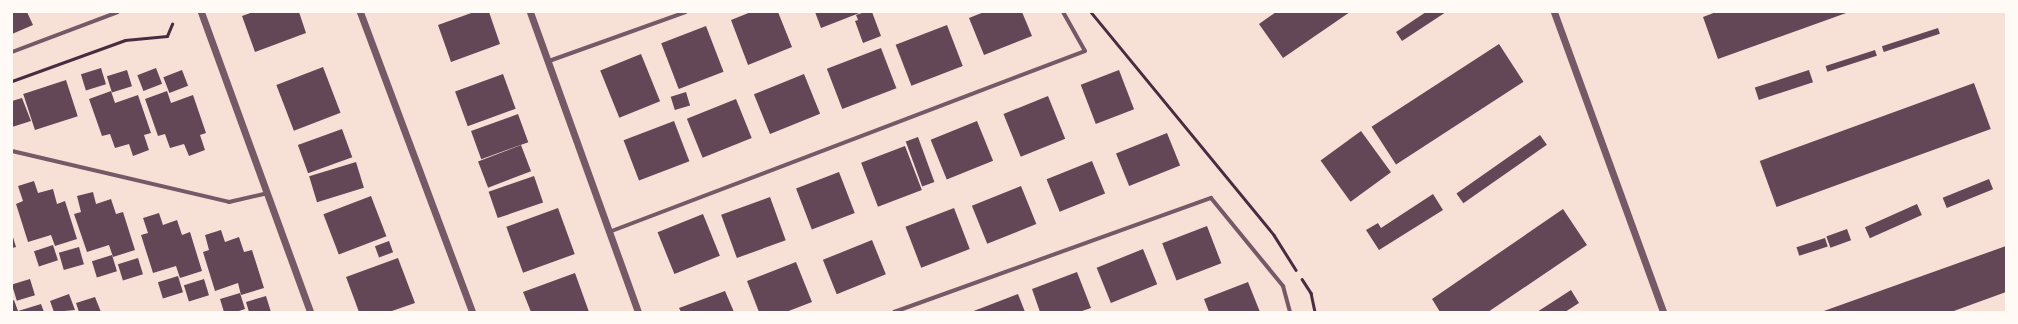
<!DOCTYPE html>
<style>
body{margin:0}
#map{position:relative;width:2018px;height:324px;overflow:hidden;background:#f7e1d7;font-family:Figtree,sans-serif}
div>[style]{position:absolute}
.building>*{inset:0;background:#644757;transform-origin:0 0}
.path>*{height:2.5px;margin:-1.25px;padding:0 1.25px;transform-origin:1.25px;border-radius:1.25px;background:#4a2c40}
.minor>*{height:4px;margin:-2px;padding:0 2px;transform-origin:2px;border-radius:2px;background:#755966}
.tertiary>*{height:7px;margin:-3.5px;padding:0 3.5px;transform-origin:3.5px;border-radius:3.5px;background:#755966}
span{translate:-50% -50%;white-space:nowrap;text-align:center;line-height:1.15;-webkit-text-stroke:4px #fffaf5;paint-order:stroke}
.frame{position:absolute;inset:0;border:13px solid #fffaf5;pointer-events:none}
</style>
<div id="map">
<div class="building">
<div style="clip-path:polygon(12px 12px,27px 12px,33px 25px,12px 34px)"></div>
<div style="clip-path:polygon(253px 12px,299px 12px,306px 33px,255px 52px,242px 16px)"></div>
<div style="clip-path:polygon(474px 12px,489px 12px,500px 44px,451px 62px,438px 25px)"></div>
<div style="clip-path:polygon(751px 12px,778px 12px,792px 47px,748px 65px,731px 20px)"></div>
<div style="clip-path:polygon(815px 12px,862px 12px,821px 28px)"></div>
<div style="clip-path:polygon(865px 12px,872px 12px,881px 36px,863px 43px,855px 21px,858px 20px,856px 15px)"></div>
<div style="clip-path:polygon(984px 12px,1022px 12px,1032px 36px,984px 55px,969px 18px)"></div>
<div style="clip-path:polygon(1276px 12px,1350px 12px,1283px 58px,1259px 24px)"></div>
<div style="clip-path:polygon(1426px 12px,1446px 12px,1402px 41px,1396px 32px)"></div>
<div style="clip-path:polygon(1716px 12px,1849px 12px,1718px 59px,1703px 17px)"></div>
<div style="left:947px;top:25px;width:44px;height:55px;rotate:69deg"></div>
<div style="left:706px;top:26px;width:49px;height:48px;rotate:69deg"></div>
<div style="left:1938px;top:28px;width:6px;height:59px;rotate:72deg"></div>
<div style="left:1499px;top:44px;width:45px;height:152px;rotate:57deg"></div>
<div style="left:881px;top:48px;width:43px;height:58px;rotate:69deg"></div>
<div style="left:1875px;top:50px;width:6px;height:52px;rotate:72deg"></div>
<div style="left:641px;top:54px;width:51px;height:44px;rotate:68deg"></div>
<div style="left:323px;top:67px;width:49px;height:50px;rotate:69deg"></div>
<div style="left:101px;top:68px;width:17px;height:21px;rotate:73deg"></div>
<div style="left:156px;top:68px;width:17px;height:20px;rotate:69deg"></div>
<div style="left:127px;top:70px;width:17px;height:21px;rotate:73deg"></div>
<div style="left:182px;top:70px;width:17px;height:20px;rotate:69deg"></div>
<div style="left:1119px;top:70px;width:42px;height:41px;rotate:69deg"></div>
<div style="left:1809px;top:70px;width:13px;height:57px;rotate:72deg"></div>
<div style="left:503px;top:74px;width:37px;height:51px;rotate:70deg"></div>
<div style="left:804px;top:74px;width:43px;height:54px;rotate:68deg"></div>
<div style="left:66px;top:80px;width:38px;height:45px;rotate:72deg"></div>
<div style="left:1974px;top:83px;width:49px;height:228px;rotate:70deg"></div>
<div style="clip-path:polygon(111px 91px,115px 103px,138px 95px,151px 133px,144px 135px,149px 150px,133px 156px,129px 144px,115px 148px,110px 134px,102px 136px,89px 99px)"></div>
<div style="clip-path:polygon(167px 91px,171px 103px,193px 95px,206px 133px,200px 135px,205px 150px,189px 156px,184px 144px,170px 148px,165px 134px,158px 136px,145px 99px)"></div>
<div style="left:686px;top:92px;width:14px;height:16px;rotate:73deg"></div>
<div style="left:1048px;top:96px;width:46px;height:48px;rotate:68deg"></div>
<div style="clip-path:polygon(22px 98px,31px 121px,12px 127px,12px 101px)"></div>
<div style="left:736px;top:99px;width:42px;height:53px;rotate:68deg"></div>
<div style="left:518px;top:114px;width:30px;height:50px;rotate:70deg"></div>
<div style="left:674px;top:121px;width:43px;height:54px;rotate:69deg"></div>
<div style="left:977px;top:121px;width:43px;height:50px;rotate:68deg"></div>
<div style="left:342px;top:129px;width:30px;height:47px;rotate:70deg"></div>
<div style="left:1361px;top:131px;width:51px;height:50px;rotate:54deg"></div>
<div style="left:1167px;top:133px;width:35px;height:55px;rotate:68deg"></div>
<div style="left:1540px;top:135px;width:12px;height:102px;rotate:55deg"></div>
<div style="left:918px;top:137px;width:48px;height:13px;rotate:70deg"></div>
<div style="left:521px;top:145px;width:28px;height:46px;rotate:69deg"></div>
<div style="left:905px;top:146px;width:47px;height:47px;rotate:69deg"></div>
<div style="left:1092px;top:161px;width:35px;height:49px;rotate:68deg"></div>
<div style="left:356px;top:162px;width:27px;height:49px;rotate:73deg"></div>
<div style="left:839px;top:172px;width:44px;height:46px;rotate:69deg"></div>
<div style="left:534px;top:176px;width:28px;height:48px;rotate:71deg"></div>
<div style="left:1989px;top:179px;width:11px;height:50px;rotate:68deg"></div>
<div style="clip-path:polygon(34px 181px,38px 193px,53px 189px,57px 204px,65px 201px,77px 239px,55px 246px,51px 235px,28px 242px,16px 204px,23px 201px,18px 186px)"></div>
<div style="left:1021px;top:186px;width:41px;height:53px;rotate:68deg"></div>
<div style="clip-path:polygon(93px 192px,96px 204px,111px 199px,116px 214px,123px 212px,135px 250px,113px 257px,109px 245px,87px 252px,74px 214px,81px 212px,77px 196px)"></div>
<div style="clip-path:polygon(1433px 194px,1443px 210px,1379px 250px,1366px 230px,1378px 223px,1381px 228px)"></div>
<div style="left:371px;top:196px;width:43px;height:51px;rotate:69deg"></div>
<div style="left:770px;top:197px;width:46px;height:52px;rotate:70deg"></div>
<div style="left:1917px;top:204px;width:12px;height:57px;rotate:66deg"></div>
<div style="left:558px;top:208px;width:49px;height:55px;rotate:70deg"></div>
<div style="left:954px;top:208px;width:44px;height:52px;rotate:69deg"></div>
<div style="clip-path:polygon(1563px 209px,1587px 245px,1488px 312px,1440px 312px,1432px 299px)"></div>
<div style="clip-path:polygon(159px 213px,163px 225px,177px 220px,182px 235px,190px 232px,202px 271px,180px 278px,176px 266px,153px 273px,141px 235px,148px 233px,143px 218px)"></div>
<div style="left:703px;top:214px;width:45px;height:49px;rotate:68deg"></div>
<div style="left:1207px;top:226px;width:40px;height:48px;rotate:69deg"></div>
<div style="left:1847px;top:229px;width:12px;height:22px;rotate:70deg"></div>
<div style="clip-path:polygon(221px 230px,225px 242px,239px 237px,244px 252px,252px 250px,264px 288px,241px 295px,238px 283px,215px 291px,203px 252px,209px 250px,205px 235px)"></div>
<div style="clip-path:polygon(12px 234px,16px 247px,12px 248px)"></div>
<div style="left:1825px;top:238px;width:9px;height:30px;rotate:72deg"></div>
<div style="left:872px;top:240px;width:37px;height:53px;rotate:68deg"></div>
<div style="left:389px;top:241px;width:12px;height:15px;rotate:70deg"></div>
<div style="left:53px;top:245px;width:16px;height:20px;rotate:72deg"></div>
<div style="clip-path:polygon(2006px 246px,2006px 292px,1951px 312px,1821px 312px)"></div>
<div style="left:79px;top:247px;width:18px;height:21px;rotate:74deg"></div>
<div style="left:1143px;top:249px;width:38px;height:50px;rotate:68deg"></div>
<div style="left:112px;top:255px;width:17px;height:21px;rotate:73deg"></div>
<div style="left:138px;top:258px;width:17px;height:21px;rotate:73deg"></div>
<div style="clip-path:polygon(398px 258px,415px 303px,389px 312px,359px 312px,346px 277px)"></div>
<div style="clip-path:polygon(796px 262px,812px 302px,786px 312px,759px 312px,747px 281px)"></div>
<div style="clip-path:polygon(1077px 272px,1091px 308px,1079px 312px,1040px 312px,1032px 289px)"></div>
<div style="clip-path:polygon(575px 273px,589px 312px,531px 312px,523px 292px)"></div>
<div style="left:178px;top:276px;width:17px;height:21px;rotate:73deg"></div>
<div style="left:30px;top:279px;width:17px;height:19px;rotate:73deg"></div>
<div style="left:204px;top:279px;width:17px;height:21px;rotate:73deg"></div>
<div style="clip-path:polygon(1248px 282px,1260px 312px,1209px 312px,1204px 299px)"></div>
<div style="clip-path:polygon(1571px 290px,1579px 303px,1565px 312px,1537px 312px)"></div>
<div style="clip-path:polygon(725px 291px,734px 312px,681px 312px,679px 308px)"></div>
<div style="clip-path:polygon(240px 293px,245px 309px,236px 312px,224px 312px,220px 299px)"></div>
<div style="clip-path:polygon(69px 294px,75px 310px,54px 312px,50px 301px)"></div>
<div style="clip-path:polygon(1018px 294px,1025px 312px,971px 312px)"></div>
<div style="clip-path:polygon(266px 296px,271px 312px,249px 312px,246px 302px)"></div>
<div style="clip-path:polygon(95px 297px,101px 312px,79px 312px,76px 303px)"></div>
<div style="clip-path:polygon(14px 300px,18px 311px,41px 304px,44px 312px,12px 312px,12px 301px)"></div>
</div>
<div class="path">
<div style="left:1091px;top:12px;width:288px;rotate:50.6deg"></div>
<div style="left:1274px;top:235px;width:41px;rotate:57.8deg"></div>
<div style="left:12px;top:81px;width:120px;rotate:-19.9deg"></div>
<div style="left:125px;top:40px;width:42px;rotate:-5.4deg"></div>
<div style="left:167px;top:36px;width:13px;rotate:-67deg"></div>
<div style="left:1302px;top:279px;width:17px;rotate:57deg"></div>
<div style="left:1311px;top:293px;width:19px;rotate:78deg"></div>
</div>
<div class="minor">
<div style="left:12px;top:52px;width:113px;rotate:-20.7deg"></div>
<div style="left:549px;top:61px;width:145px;rotate:-19.7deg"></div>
<div style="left:12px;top:151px;width:223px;rotate:13.2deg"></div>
<div style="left:229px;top:202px;width:39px;rotate:-13deg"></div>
<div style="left:609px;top:232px;width:509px;rotate:-20.82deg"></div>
<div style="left:1085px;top:51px;width:45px;rotate:-119.4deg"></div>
<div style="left:894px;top:312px;width:337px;rotate:-19.8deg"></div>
<div style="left:1211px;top:198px;width:114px;rotate:50.7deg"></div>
<div style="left:1283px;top:286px;width:27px;rotate:75deg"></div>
</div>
<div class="tertiary">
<div style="left:201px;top:12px;width:319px;rotate:70deg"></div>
<div style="left:360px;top:12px;width:320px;rotate:69.5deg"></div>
<div style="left:530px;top:12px;width:319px;rotate:70.2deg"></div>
<div style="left:1554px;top:12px;width:319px;rotate:70deg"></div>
</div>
<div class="frame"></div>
</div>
